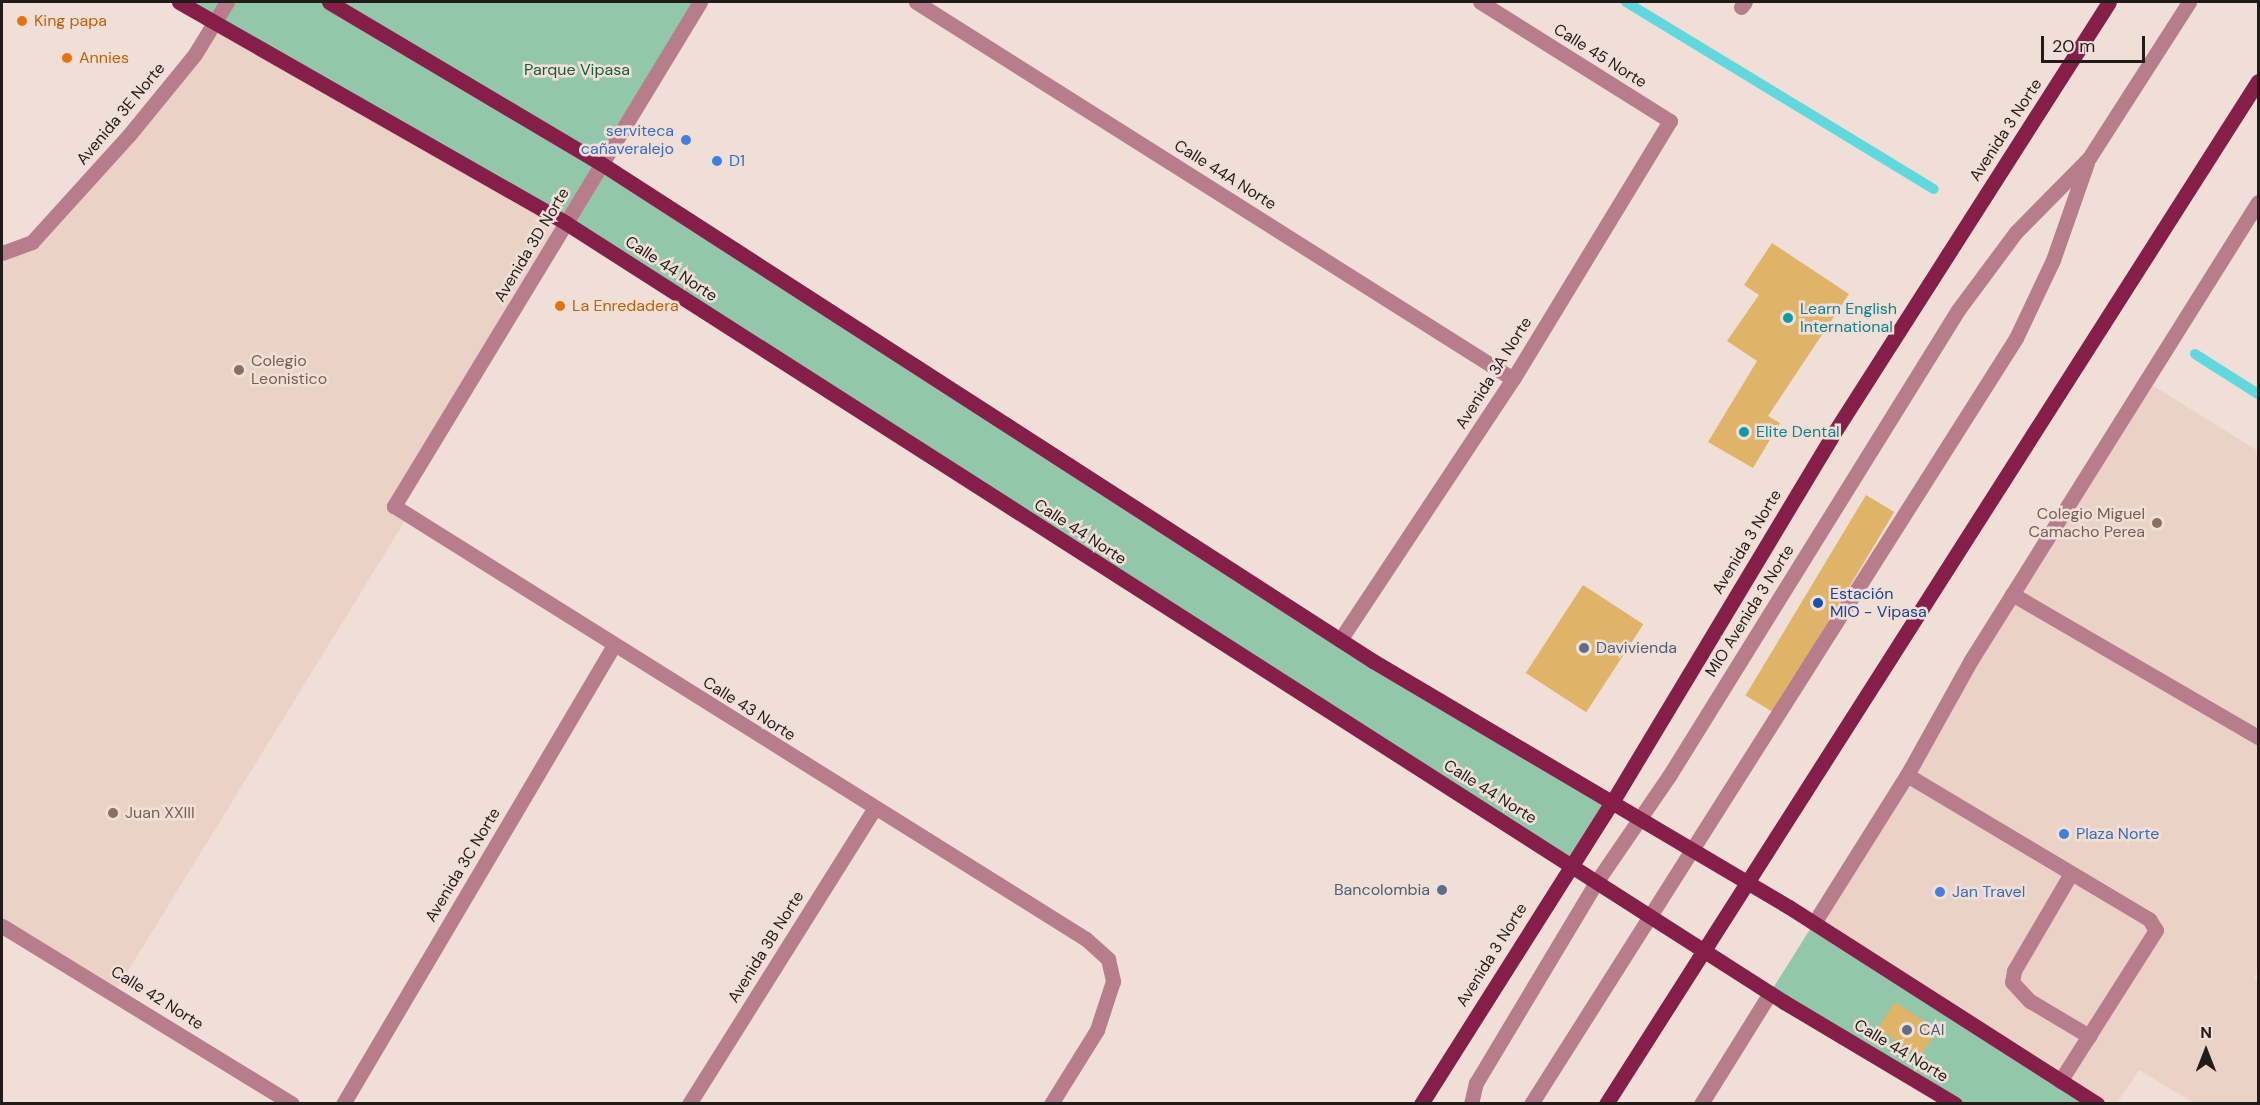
<!DOCTYPE html>
<meta charset="utf-8">
<style>
body{margin:0}
#map{position:relative;width:2260px;height:1105px;overflow:hidden;background:#f0dfd7;font-family:"DM Sans",sans-serif}
div>[style]{position:absolute}
.built>*{inset:0;background:#ead2c7}
.green>*{inset:0;background:#92c8a9}
.stream>*{height:10px;margin:-5px;padding:0 5px;transform-origin:5px;border-radius:5px;background:#61d8de}
.building>*{inset:0;background:#dfb368;transform-origin:0 0}
.minor>*{height:15px;margin:-7.5px;padding:0 7.5px;transform-origin:7.5px;border-radius:7.5px;background:#b77d8d}
.major>*{height:15px;margin:-7.5px;padding:0 7.5px;transform-origin:7.5px;border-radius:7.5px;background:#851e49}
.dots>*{width:16px;height:16px;translate:-50% -50%;box-sizing:border-box;border:3px solid #f0dfd7;border-radius:50%}
span{translate:-50% -50%;white-space:nowrap;text-align:center;line-height:1.15;-webkit-text-stroke:5px #f0dfd7;paint-order:stroke}
.food-label{font-size:16px;color:#c56008}
.left{translate:0 -50%;text-align:left}
.street-label{font-size:16px;color:#211b19}
.park-label{font-size:16px;color:#1a5a3c}
.shop-label{font-size:16px;color:#366cbe}
.right{translate:-100% -50%;text-align:right}
.culture-label{font-size:16px;color:#0d838f}
.education-label{font-size:16px;color:#785e54}
.transit-label{font-size:16px;color:#164399}
.service-label{font-size:16px;color:#4e5e75}
.frame{position:absolute;inset:0;border:3px solid #211b19;pointer-events:none}
.north{position:absolute;left:2176px;top:1021px;width:60px;height:60px;-webkit-text-stroke:4px #f0dfd7;paint-order:stroke;rotate:0deg;font-size:16px;font-weight:700;line-height:24px;text-align:center;color:#211b19}
.north::after{content:'';display:block;margin:auto;width:21px;height:27px;background:#211b19;clip-path:polygon(50% 0,100% 100%,50% 72%,0 100%)}
.scale{position:absolute;left:2041px;top:36px;width:104px;height:27px;box-sizing:border-box;border:3px solid #211b19;border-top:0;padding-left:8px;font-size:18px;line-height:21px;white-space:nowrap;color:#211b19;-webkit-text-stroke:4px #f0dfd7;paint-order:stroke}
</style>
<div id="map">
<div class="built">
<div style="clip-path:polygon(216px 20px,566px 223px,394px 506px,408px 516px,115px 992px,2px 926px,2px 253px,32px 242px)"></div>
<div style="clip-path:polygon(2144px 380px,2258px 451px,2258px 971px,2254px 979px,2258px 981px,2258px 1103px,2194px 1103px,2139px 1070px,2117px 1103px,2097px 1103px,1814px 923px)"></div>
</div>
<div class="green">
<div style="clip-path:polygon(179px 2px,700px 2px,603px 164px,1611px 804px,1571px 864px,566px 223px)"></div>
<div style="clip-path:polygon(1814px 923px,2097px 1103px,1955px 1103px,1770px 993px)"></div>
</div>
<div class="stream">
<div style="left:1626px;top:2px;width:360px;rotate:31.3deg"></div>
<div style="left:2195px;top:354px;width:75px;rotate:32.4deg"></div>
</div>
<div class="building">
<div style="clip-path:polygon(1772px 243px,1849px 294px,1768px 416px,1780px 423px,1753px 468px,1708px 442px,1757px 361px,1727px 341px,1759px 295px,1744px 285px)"></div>
<div style="left:1866px;top:495px;width:33px;height:234px;rotate:31deg"></div>
<div style="left:1583px;top:585px;width:72px;height:105px;rotate:33deg"></div>
<div style="left:1895px;top:1002px;width:51px;height:32px;rotate:33deg"></div>
</div>
<div class="minor">
<div style="left:700px;top:2px;width:590px;rotate:121.26deg"></div>
<div style="left:394px;top:506px;width:816px;rotate:32.04deg"></div>
<div style="left:1086px;top:939px;width:30px;rotate:42deg"></div>
<div style="left:1108px;top:959px;width:23px;rotate:77deg"></div>
<div style="left:1113px;top:981px;width:52px;rotate:108.1deg"></div>
<div style="left:1097px;top:1030px;width:87px;rotate:121.9deg"></div>
<div style="left:916px;top:2px;width:706px;rotate:32.27deg"></div>
<div style="left:1741px;top:7px;width:6px;rotate:-51deg"></div>
<div style="left:2px;top:253px;width:32px;rotate:-20deg"></div>
<div style="left:32px;top:242px;width:144px;rotate:-47.8deg"></div>
<div style="left:129px;top:135px;width:104px;rotate:-50.8deg"></div>
<div style="left:195px;top:54px;width:61px;rotate:-58.4deg"></div>
<div style="left:2012px;top:594px;width:285px;rotate:30.2deg"></div>
<div style="left:1340px;top:640px;width:313px;rotate:-56.5deg"></div>
<div style="left:1513px;top:379px;width:302px;rotate:-58.7deg"></div>
<div style="left:1670px;top:121px;width:224px;rotate:-147.9deg"></div>
<div style="left:1907px;top:775px;width:282px;rotate:30.8deg"></div>
<div style="left:2149px;top:919px;width:13px;rotate:58deg"></div>
<div style="left:2156px;top:930px;width:179px;rotate:122.4deg"></div>
<div style="left:2070px;top:875px;width:111px;rotate:120.3deg"></div>
<div style="left:2014px;top:971px;width:11px;rotate:100deg"></div>
<div style="left:2012px;top:982px;width:26px;rotate:47deg"></div>
<div style="left:2030px;top:1001px;width:69px;rotate:30.7deg"></div>
<div style="left:1814px;top:923px;width:175px;rotate:-57.9deg"></div>
<div style="left:1907px;top:775px;width:132px;rotate:-60.9deg"></div>
<div style="left:1971px;top:660px;width:540px;rotate:-57.93deg"></div>
<div style="left:2px;top:926px;width:340px;rotate:31.5deg"></div>
<div style="left:343px;top:1104px;width:533px;rotate:-59.44deg"></div>
<div style="left:689px;top:1104px;width:348px;rotate:-57.9deg"></div>
<div style="left:1471px;top:1104px;width:22px;rotate:-77deg"></div>
<div style="left:1476px;top:1083px;width:235px;rotate:-59.1deg"></div>
<div style="left:1597px;top:881px;width:127px;rotate:-55.6deg"></div>
<div style="left:1669px;top:776px;width:548px;rotate:-58.19deg"></div>
<div style="left:1958px;top:310px;width:97px;rotate:-53.4deg"></div>
<div style="left:2016px;top:232px;width:104px;rotate:-45.4deg"></div>
<div style="left:2089px;top:158px;width:185px;rotate:-57.3deg"></div>
<div style="left:1531px;top:1104px;width:907px;rotate:-57.66deg"></div>
<div style="left:2016px;top:338px;width:86px;rotate:-64.6deg"></div>
<div style="left:2053px;top:260px;width:103px;rotate:-70.7deg"></div>
<div style="left:1701px;top:1104px;width:131px;rotate:-58.1deg"></div>
</div>
<div class="major">
<div style="left:179px;top:2px;width:446px;rotate:29.7deg"></div>
<div style="left:566px;top:223px;width:1446px;rotate:32.6deg"></div>
<div style="left:1784px;top:1002px;width:199px;rotate:30.8deg"></div>
<div style="left:329px;top:2px;width:317px;rotate:30.7deg"></div>
<div style="left:602px;top:164px;width:917px;rotate:32.81deg"></div>
<div style="left:1373px;top:661px;width:483px;rotate:30.6deg"></div>
<div style="left:1789px;top:907px;width:366px;rotate:32.6deg"></div>
<div style="left:1421px;top:1104px;width:355px;rotate:-57.7deg"></div>
<div style="left:1611px;top:804px;width:426px;rotate:-59deg"></div>
<div style="left:1830px;top:439px;width:518px;rotate:-57.44deg"></div>
<div style="left:1606px;top:1104px;width:1213px;rotate:-57.49deg"></div>
</div>
<div class="dots">
<div style="left:22px;top:21px;background:#e8710a"></div>
<div style="left:67px;top:58px;background:#e8710a"></div>
<div style="left:686px;top:140px;background:#3f7fe0"></div>
<div style="left:717px;top:161px;background:#3f7fe0"></div>
<div style="left:560px;top:306px;background:#e8710a"></div>
<div style="left:1788px;top:318px;background:#0f9aa8"></div>
<div style="left:239px;top:370px;background:#8d6e63"></div>
<div style="left:1744px;top:432px;background:#0f9aa8"></div>
<div style="left:2157px;top:523px;background:#8d6e63"></div>
<div style="left:1818px;top:603px;background:#1a4fb4"></div>
<div style="left:1584px;top:648px;background:#5c6f8a"></div>
<div style="left:113px;top:813px;background:#8d6e63"></div>
<div style="left:2064px;top:834px;background:#3f7fe0"></div>
<div style="left:1442px;top:890px;background:#5c6f8a"></div>
<div style="left:1940px;top:892px;background:#3f7fe0"></div>
<div style="left:1907px;top:1030px;background:#5c6f8a"></div>
</div>
<div class="food-label">
<span class="left" style="left:34px;top:21px">King papa</span>
<span class="left" style="left:79px;top:58px">Annies</span>
<span class="left" style="left:572px;top:306px">La Enredadera</span>
</div>
<div class="street-label">
<span style="left:1600px;top:56px;rotate:32deg">Calle 45 Norte</span>
<span style="left:121px;top:114px;rotate:-50deg">Avenida 3E Norte</span>
<span style="left:2006px;top:130px;rotate:-57deg">Avenida 3 Norte</span>
<span style="left:1225px;top:175px;rotate:32deg">Calle 44A Norte</span>
<span style="left:532px;top:245px;rotate:-59deg">Avenida 3D Norte</span>
<span style="left:671px;top:269px;rotate:33deg">Calle 44 Norte</span>
<span style="left:1494px;top:373px;rotate:-58deg">Avenida 3A Norte</span>
<span style="left:1080px;top:532px;rotate:33deg">Calle 44 Norte</span>
<span style="left:1747px;top:542px;rotate:-59deg">Avenida 3 Norte</span>
<span style="left:1750px;top:611px;rotate:-58deg">MIO Avenida 3 Norte</span>
<span style="left:749px;top:709px;rotate:32deg">Calle 43 Norte</span>
<span style="left:1490px;top:792px;rotate:32deg">Calle 44 Norte</span>
<span style="left:463px;top:865px;rotate:-59deg">Avenida 3C Norte</span>
<span style="left:766px;top:947px;rotate:-58deg">Avenida 3B Norte</span>
<span style="left:1492px;top:955px;rotate:-58deg">Avenida 3 Norte</span>
<span style="left:157px;top:998px;rotate:32deg">Calle 42 Norte</span>
<span style="left:1901px;top:1051px;rotate:31deg">Calle 44 Norte</span>
</div>
<div class="park-label">
<span style="left:577px;top:70px">Parque Vipasa</span>
</div>
<div class="shop-label">
<span class="right" style="left:674px;top:140px">serviteca<br>cañaveralejo</span>
<span class="left" style="left:729px;top:161px">D1</span>
<span class="left" style="left:2076px;top:834px">Plaza Norte</span>
<span class="left" style="left:1952px;top:892px">Jan Travel</span>
</div>
<div class="culture-label">
<span class="left" style="left:1800px;top:318px">Learn English<br>International</span>
<span class="left" style="left:1756px;top:432px">Elite Dental</span>
</div>
<div class="education-label">
<span class="left" style="left:251px;top:370px">Colegio<br>Leonistico</span>
<span class="right" style="left:2145px;top:523px">Colegio Miguel<br>Camacho Perea</span>
<span class="left" style="left:125px;top:813px">Juan XXIII</span>
</div>
<div class="transit-label">
<span class="left" style="left:1830px;top:603px">Estación<br>MIO - Vipasa</span>
</div>
<div class="service-label">
<span class="left" style="left:1596px;top:648px">Davivienda</span>
<span class="right" style="left:1430px;top:890px">Bancolombia</span>
<span class="left" style="left:1919px;top:1030px">CAI</span>
</div>
<div class="frame"></div>
<div class="north">N</div>
<div class="scale">20 m</div>
</div>
